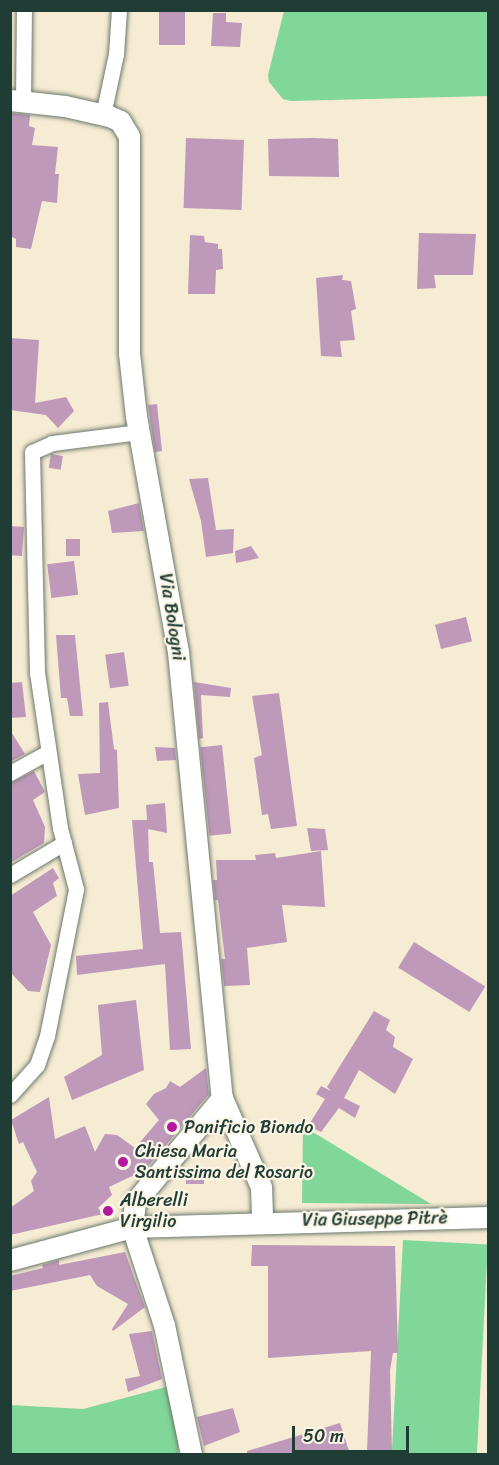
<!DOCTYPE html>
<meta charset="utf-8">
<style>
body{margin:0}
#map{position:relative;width:499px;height:1465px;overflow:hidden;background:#f6ebd3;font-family:Sriracha,sans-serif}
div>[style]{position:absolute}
.green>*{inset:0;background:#81d699;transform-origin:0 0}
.building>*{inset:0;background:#bf99ba;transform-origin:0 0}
.roads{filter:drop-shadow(0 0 2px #6a7a6c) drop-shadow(0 0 2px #6a7a6c)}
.street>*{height:15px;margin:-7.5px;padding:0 7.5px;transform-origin:7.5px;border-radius:7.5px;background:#fff}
.secondary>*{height:21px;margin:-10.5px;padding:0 10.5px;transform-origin:10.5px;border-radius:10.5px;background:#fff}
.dots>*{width:16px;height:16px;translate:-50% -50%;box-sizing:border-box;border:3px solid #fcf5e5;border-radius:50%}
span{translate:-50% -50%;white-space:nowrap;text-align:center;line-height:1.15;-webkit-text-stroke:4.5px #fcf5e5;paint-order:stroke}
.street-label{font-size:18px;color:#1f3d34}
.poi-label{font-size:18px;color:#1f3d34}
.left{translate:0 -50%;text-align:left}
.frame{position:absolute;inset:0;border:12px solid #1f3d34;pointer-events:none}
.scale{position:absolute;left:292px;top:1426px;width:117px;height:27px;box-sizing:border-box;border:3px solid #1f3d34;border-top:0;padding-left:8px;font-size:18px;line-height:21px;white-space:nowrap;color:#1f3d34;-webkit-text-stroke:4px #fcf5e5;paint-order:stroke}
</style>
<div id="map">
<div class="green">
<div style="clip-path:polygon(284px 11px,488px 11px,488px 96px,291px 101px,283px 99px,269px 82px,268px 75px)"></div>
<div style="clip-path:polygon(303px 1126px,431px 1204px,302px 1203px)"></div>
<div style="left:403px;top:1240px;width:85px;height:214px;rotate:3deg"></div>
<div style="clip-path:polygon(166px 1387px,178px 1437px,178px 1454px,11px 1454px,10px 1405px,83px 1409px)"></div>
</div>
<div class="building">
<div style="left:159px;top:10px;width:26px;height:35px"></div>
<div style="clip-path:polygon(213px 13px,226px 13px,226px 22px,242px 23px,240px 47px,211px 46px)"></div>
<div style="clip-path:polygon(10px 113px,30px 115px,29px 126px,35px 128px,32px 145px,58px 147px,55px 174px,59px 174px,57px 203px,42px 201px,31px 249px,16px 247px,16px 239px,10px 236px)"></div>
<div style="left:186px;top:138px;width:58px;height:70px;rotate:2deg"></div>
<div style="clip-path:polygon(312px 138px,338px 139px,339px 177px,269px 176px,268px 139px)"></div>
<div style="clip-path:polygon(419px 233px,476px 234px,473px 275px,434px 275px,436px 288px,417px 289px)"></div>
<div style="clip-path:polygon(190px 235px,204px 236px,205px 242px,218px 244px,218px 249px,222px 249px,223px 269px,216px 270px,215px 294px,188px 294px)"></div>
<div style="clip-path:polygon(343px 275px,342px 280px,351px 281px,356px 309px,351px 311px,355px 340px,340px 341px,342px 357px,321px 356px,316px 278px)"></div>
<div style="clip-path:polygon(10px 338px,39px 340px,35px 403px,66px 397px,74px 411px,58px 428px,46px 415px,10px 410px)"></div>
<div style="clip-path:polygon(157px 404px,162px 451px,155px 452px,148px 405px)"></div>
<div style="left:51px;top:454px;width:12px;height:14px;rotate:9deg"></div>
<div style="clip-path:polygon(208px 478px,216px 530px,234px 529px,233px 553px,206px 557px,201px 521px,189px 479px)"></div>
<div style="clip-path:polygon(139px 503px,144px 531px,112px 533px,108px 511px)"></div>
<div style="left:10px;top:526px;width:14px;height:29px;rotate:4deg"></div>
<div style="left:66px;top:539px;width:14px;height:17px"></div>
<div style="clip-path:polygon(251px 546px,259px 558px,236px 563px,235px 551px)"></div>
<div style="left:74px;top:561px;width:34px;height:27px;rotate:83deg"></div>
<div style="left:466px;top:617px;width:25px;height:32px;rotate:76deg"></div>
<div style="clip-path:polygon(56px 635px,75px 635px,83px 716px,70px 716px,67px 698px,61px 698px)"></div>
<div style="left:124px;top:652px;width:34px;height:19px;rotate:82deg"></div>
<div style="clip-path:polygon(22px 682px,26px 717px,10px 718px,10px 683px)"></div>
<div style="clip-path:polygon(194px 682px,231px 688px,230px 697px,201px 695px,203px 738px,199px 739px)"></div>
<div style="clip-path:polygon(279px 693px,297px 826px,271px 829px,268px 814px,262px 815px,254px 758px,262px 755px,252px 696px)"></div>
<div style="clip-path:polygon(108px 702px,114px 749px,117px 750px,119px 808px,85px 815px,78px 774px,100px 773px,99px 703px)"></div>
<div style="clip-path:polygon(10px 730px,25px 754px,10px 762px)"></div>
<div style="left:222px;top:745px;width:89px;height:22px;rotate:84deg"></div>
<div style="clip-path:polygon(155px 747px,175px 748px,176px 760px,157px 761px)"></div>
<div style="clip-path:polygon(34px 771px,45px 792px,33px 800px,45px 827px,44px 843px,10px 863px,10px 783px)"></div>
<div style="clip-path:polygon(165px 803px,167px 833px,148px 829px,148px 823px,149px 862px,153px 862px,160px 933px,181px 932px,191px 1049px,170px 1050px,165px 964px,77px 975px,76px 956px,143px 949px,132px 820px,147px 820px,146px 805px)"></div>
<div style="clip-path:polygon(307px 828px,325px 829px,328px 850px,311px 851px)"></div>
<div style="clip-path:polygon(321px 851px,325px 907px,282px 905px,287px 942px,247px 948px,250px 985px,224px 986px,221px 959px,225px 959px,218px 900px,215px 900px,213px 880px,217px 880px,216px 860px,256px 860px,255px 855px,275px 853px,276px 858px)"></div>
<div style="clip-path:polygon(53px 868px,59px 878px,53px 883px,57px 896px,33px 912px,51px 945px,40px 992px,28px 991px,10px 972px,10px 896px)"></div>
<div style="left:414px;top:942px;width:84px;height:30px;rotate:32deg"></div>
<div style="clip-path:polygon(136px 1000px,144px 1070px,72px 1100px,64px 1077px,102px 1055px,98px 1005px)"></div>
<div style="clip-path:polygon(374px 1011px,390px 1020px,386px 1030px,395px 1037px,393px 1047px,413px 1059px,395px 1094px,359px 1070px,344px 1098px,360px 1106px,355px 1118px,339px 1108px,321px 1132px,308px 1126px,325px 1099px,316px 1094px,321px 1086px,331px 1091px,327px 1087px)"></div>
<div style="clip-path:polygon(206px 1068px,209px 1094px,145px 1170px,109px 1187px,112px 1195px,98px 1208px,103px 1214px,10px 1235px,10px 1208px,34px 1191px,31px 1181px,37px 1172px,23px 1142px,19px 1144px,11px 1120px,49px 1097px,55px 1139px,85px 1126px,95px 1152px,105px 1134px,117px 1135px,135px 1148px,159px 1120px,146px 1104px,154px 1094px,166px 1088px,170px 1081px,180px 1087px)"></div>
<div style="left:186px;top:1169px;width:18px;height:15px"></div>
<div style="clip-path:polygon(252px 1245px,395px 1246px,398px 1353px,393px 1353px,390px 1370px,392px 1451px,367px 1452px,371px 1351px,268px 1358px,268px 1266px,251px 1266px)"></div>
<div style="clip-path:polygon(125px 1252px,145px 1307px,113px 1331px,112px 1329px,128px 1304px,97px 1286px,90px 1275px,10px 1291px,10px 1276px,43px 1268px,42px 1265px,59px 1260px,59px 1265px)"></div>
<div style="clip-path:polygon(152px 1331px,162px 1379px,128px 1392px,125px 1379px,140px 1376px,129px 1334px)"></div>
<div style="clip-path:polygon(233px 1408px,240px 1432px,204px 1446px,197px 1417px)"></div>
<div style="clip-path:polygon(340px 1423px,349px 1451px,334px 1455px,247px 1455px,247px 1451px)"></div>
</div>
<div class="roads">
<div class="street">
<div style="left:23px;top:101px;width:91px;rotate:-89.4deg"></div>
<div style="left:103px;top:115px;width:62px;rotate:-78deg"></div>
<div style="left:116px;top:54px;width:44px;rotate:-86.1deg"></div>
<div style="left:10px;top:773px;width:43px;rotate:-28.9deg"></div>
<div style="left:10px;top:875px;width:63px;rotate:-30.7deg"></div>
<div style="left:10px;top:1095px;width:40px;rotate:-48deg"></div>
<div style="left:37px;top:1065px;width:31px;rotate:-71deg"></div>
<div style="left:47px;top:1036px;width:150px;rotate:-78.8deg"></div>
<div style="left:76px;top:889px;width:63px;rotate:-104.7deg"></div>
<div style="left:60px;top:828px;width:157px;rotate:-98.4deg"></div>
<div style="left:37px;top:673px;width:221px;rotate:-91.3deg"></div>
<div style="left:32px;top:452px;width:22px;rotate:-24deg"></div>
<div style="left:52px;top:443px;width:88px;rotate:-7.2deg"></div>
</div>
<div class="secondary">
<div style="left:10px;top:100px;width:55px;rotate:6.2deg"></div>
<div style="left:65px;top:106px;width:45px;rotate:12.8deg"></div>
<div style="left:109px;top:116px;width:12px;rotate:24deg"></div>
<div style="left:120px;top:121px;width:17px;rotate:59deg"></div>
<div style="left:129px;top:136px;width:217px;rotate:90deg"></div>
<div style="left:129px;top:353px;width:63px;rotate:83.7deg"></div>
<div style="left:136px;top:416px;width:240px;rotate:79.9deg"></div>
<div style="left:178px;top:652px;width:448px;rotate:84.4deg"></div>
<div style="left:222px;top:1098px;width:97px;rotate:66.3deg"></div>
<div style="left:261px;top:1187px;width:34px;rotate:88deg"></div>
<div style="left:10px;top:1260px;width:126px;rotate:-15.1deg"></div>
<div style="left:132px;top:1227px;width:356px;rotate:-1.6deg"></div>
<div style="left:191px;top:1454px;width:132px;rotate:-101.8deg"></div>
<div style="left:164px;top:1325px;width:103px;rotate:-108.1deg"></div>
<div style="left:132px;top:1227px;width:25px;rotate:-83deg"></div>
<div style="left:135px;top:1202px;width:136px;rotate:-50.1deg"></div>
</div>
</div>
<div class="dots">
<div style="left:172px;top:1127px;background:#b5179e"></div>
<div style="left:123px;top:1162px;background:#b5179e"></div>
<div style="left:108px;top:1211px;background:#b5179e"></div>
</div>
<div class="street-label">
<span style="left:172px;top:617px;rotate:81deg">Via Bologni</span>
<span style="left:375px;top:1219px;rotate:-1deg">Via Giuseppe Pitrè</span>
</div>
<div class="poi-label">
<span class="left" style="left:184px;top:1127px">Panificio Biondo</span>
<span class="left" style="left:135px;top:1162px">Chiesa Maria<br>Santissima del Rosario</span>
<span class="left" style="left:120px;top:1211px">Alberelli<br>Virgilio</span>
</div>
<div class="frame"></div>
<div class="scale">50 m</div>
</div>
